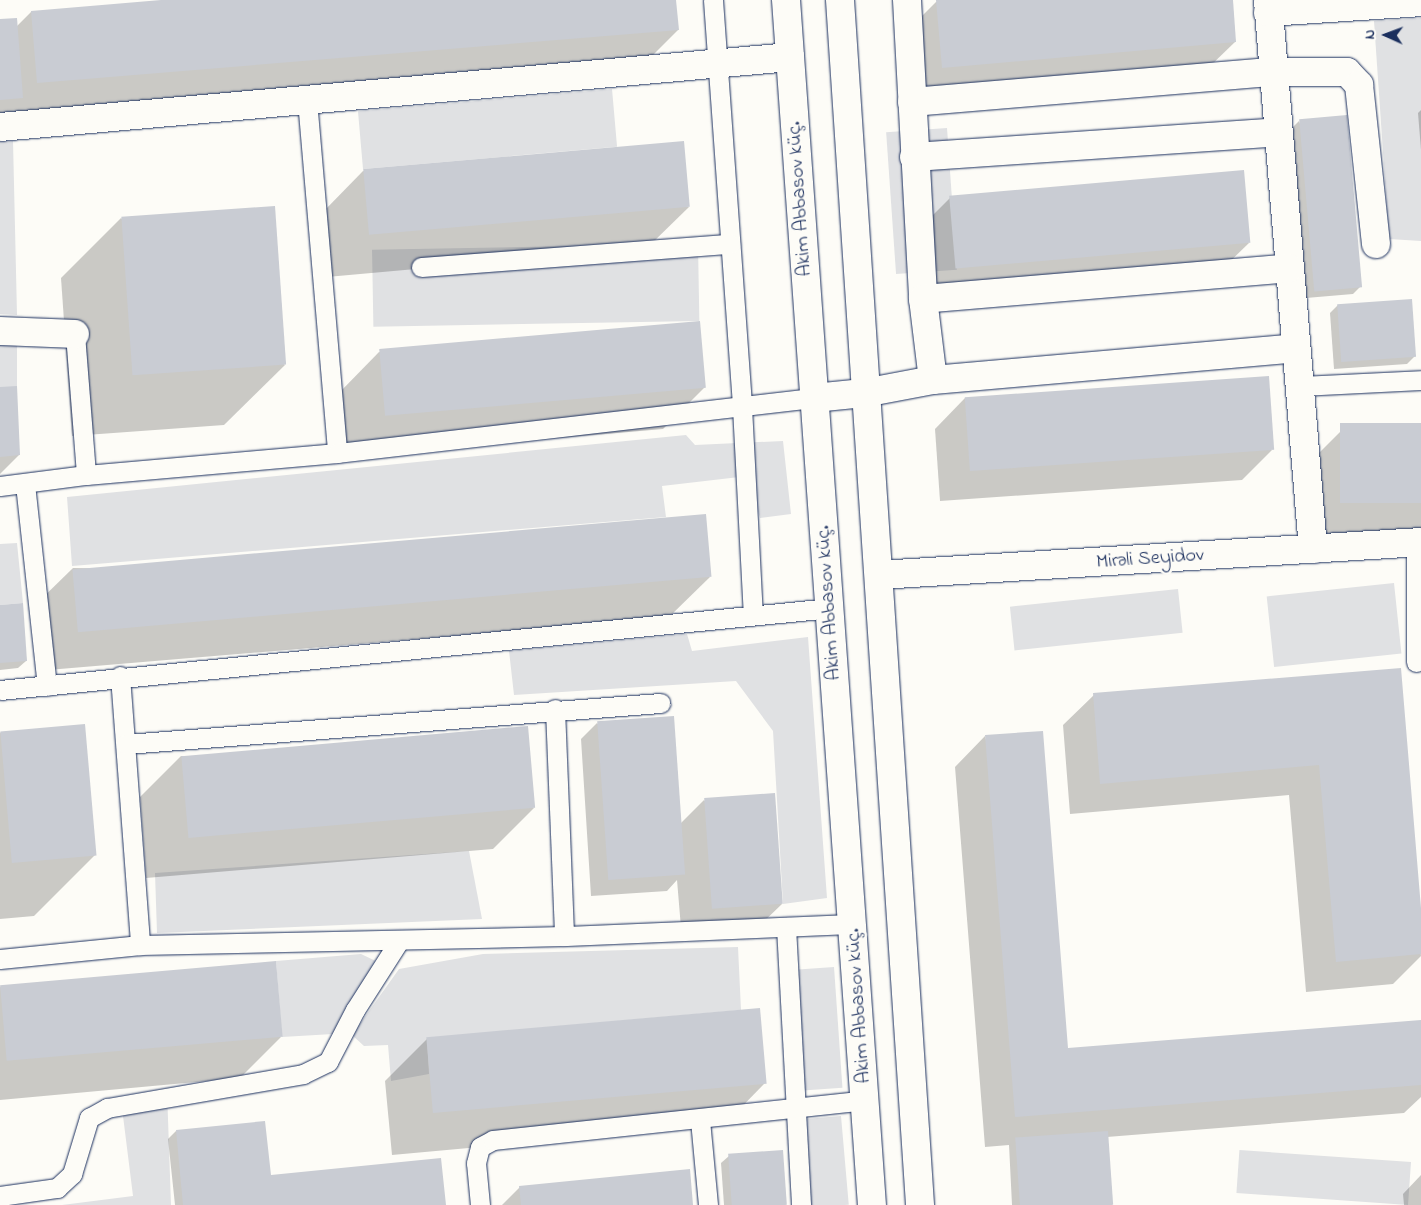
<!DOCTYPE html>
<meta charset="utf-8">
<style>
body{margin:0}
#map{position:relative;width:1421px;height:1205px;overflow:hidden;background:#fdfcf7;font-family:"Indie Flower",sans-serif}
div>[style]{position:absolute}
.green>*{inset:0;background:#e0e1e3;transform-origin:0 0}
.shadow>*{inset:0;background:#0003}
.building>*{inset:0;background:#c9ccd3;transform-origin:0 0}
.roads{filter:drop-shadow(0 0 1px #1b2f5e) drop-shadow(0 0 1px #1b2f5e)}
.lane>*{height:19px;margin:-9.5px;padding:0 9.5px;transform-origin:9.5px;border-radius:9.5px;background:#fdfcf7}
.street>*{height:28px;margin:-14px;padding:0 14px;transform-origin:14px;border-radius:14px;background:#fdfcf7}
.secondary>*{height:28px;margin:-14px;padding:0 14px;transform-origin:14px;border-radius:14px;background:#fdfcf7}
span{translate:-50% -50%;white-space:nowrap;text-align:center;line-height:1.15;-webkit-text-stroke:5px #fdfcf7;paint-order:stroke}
.street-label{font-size:20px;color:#1b2f5e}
.north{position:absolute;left:1361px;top:10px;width:50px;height:50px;-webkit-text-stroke:4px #fdfcf7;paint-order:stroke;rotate:272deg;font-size:14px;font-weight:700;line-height:20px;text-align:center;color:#1b2f5e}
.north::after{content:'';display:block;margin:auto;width:18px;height:22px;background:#1b2f5e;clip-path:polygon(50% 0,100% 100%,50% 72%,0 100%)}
</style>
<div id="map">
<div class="green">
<div style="clip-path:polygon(1421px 18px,1421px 241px,1389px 239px,1374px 21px)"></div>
<div style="left:612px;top:89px;width:58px;height:255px;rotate:85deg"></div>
<div style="left:947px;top:128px;width:142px;height:61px;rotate:86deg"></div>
<div style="clip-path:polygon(13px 141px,17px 315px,0 314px,0 142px)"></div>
<div style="left:698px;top:244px;width:77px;height:326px;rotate:89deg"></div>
<div style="left:0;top:345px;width:17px;height:42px"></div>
<div style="clip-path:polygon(686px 435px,695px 445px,783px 441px,791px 514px,760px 518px,748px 476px,662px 486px,666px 517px,72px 566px,67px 497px)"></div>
<div style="clip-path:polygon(17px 543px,23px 603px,0 605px,0 544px)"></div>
<div style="left:1394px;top:583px;width:71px;height:128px;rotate:84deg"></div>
<div style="left:1178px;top:589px;width:44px;height:169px;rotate:84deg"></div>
<div style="clip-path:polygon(687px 634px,692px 651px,808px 637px,827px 898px,783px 904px,773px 731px,736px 681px,514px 695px,509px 651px)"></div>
<div style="clip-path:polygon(469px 851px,482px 919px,157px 933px,155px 873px)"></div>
<div style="clip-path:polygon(738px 947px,741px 1010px,427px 1038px,429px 1074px,391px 1081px,388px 1045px,364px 1046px,352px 1035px,399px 969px,483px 954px)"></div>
<div style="clip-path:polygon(361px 954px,380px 963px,333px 1034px,282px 1037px,276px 961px)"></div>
<div style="left:834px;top:967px;width:121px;height:43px;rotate:86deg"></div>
<div style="clip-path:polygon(167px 1090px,171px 1205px,62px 1205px,133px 1196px,121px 1100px)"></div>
<div style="left:841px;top:1116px;width:89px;height:47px;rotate:85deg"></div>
<div style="left:1411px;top:1162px;width:43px;height:172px;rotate:94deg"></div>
</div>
<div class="shadow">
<div style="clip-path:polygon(176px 0,675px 0,678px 30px,636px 72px,0 124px,0 21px,16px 27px,31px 12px)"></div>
<div style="clip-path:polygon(954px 0,1231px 0,1235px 42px,1204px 72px,911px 98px,906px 32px,936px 2px)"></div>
<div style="clip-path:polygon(1421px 110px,1421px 150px,1418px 113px)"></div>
<div style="clip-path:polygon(1299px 121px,1360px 287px,1353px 294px,1306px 298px,1291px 129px)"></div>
<div style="clip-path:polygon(363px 171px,689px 207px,647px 248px,327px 277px,322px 213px)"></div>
<div style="clip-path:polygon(950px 198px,1249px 243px,1218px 273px,925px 300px,919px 229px)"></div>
<div style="clip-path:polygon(121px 218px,285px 365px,224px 425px,72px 436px,61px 278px)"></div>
<div style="clip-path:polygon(1338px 305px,1415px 356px,1407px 364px,1334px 369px,1330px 313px)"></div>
<div style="clip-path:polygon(379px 352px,705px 387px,663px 429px,343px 457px,338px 394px)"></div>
<div style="clip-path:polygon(0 388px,19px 455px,0 474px)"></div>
<div style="clip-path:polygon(965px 398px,1272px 450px,1242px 480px,940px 501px,935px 429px)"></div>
<div style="clip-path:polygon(1421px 424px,1421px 530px,1317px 539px,1310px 462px,1341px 431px)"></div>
<div style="clip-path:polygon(73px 568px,710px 577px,668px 618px,36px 671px,31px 609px)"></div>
<div style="clip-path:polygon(0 606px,26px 661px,18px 668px,0 670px)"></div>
<div style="clip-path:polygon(1400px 669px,1421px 956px,1393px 984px,1306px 992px,1289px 795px,1070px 814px,1063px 725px,1094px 695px)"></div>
<div style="clip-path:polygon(597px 723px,680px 824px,704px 800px,782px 904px,751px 934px,682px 940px,677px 880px,667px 891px,591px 896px,581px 739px)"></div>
<div style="clip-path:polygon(0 732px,95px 855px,34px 916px,0 919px)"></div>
<div style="clip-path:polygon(985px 736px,1067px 1050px,1421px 1021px,1421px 1097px,1404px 1113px,1107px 1137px,1112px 1205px,1012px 1205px,1009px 1145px,985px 1147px,955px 767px)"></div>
<div style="clip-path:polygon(181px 756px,534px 808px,493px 849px,146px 878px,140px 797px)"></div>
<div style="clip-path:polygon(0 987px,281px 1037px,240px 1078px,0 1100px)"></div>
<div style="clip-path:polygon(427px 1039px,765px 1083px,724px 1125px,392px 1155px,385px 1081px)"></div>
<div style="clip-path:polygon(176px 1131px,269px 1176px,445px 1205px,175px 1205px,168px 1139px)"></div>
<div style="clip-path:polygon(729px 1156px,786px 1205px,724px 1205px,721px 1163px)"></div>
<div style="clip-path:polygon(1421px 1175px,1421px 1205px,1404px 1205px,1403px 1194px)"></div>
<div style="clip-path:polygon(520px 1187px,692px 1205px,502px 1205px)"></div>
</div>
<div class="building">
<div style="clip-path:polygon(161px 0,676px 0,679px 30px,37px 83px,31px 11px)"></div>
<div style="clip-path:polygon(936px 0,1233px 0,1236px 42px,942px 68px)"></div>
<div style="clip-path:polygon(17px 18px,23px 98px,0 100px,0 19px)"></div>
<div style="left:1347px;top:115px;width:173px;height:48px;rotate:85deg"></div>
<div style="left:684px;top:141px;width:66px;height:322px;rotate:85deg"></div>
<div style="left:1244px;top:170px;width:73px;height:296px;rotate:85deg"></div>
<div style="left:275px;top:206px;width:159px;height:154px;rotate:86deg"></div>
<div style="left:1412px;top:299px;width:58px;height:75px;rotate:86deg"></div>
<div style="left:700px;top:321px;width:67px;height:322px;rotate:85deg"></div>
<div style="left:1269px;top:376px;width:74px;height:305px;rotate:86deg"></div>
<div style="clip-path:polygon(17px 386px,20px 455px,0 457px,0 387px)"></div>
<div style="left:1421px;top:423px;width:80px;height:81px;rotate:90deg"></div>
<div style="left:706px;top:514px;width:63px;height:636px;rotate:85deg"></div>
<div style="clip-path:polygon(23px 603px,27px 661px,0 663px,0 605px)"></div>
<div style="clip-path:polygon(1401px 668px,1421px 908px,1421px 954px,1336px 962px,1319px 765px,1100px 784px,1093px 693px)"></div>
<div style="left:674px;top:716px;width:159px;height:77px;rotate:86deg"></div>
<div style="left:85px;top:724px;width:132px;height:85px;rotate:85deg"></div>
<div style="left:528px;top:726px;width:82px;height:348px;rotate:85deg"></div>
<div style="clip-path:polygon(1043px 731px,1068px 1048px,1421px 1020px,1421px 1085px,1015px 1117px,985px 735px)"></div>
<div style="left:775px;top:793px;width:111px;height:71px;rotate:86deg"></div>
<div style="left:276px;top:961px;width:76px;height:277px;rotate:85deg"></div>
<div style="left:760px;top:1008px;width:76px;height:335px;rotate:85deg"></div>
<div style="clip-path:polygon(265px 1121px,271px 1175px,441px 1158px,446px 1205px,183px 1205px,176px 1130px)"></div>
<div style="left:1108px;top:1131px;width:74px;height:93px;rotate:86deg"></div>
<div style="left:783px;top:1150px;width:55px;height:55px;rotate:86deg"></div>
<div style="clip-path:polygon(690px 1169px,693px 1205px,521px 1205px,519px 1186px)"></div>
</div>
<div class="roads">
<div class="lane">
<div style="left:713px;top:0;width:408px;rotate:85.9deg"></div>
<div style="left:742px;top:407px;width:208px;rotate:87deg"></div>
<div style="left:307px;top:100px;width:354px;rotate:85.1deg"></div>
<div style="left:421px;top:267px;width:310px;rotate:-4.3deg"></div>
<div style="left:75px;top:334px;width:141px;rotate:85.5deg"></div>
<div style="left:1300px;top:386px;width:121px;rotate:-2.8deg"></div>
<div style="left:25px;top:484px;width:203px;rotate:83.8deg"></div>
<div style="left:0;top:486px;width:87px;rotate:-7.3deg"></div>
<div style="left:86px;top:475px;width:252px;rotate:-5deg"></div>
<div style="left:337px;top:453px;width:480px;rotate:-6.6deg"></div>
<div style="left:1416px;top:542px;width:120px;rotate:90deg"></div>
<div style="left:120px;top:676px;width:270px;rotate:85.7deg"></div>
<div style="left:0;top:690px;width:834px;rotate:-5.64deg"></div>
<div style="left:555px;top:709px;width:227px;rotate:87.7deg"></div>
<div style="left:126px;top:744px;width:536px;rotate:-4.39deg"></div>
<div style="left:786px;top:927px;width:278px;rotate:86.9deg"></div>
<div style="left:0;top:959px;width:141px;rotate:-5.7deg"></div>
<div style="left:140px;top:945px;width:424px;rotate:-1.2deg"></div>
<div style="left:564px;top:936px;width:289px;rotate:-2.4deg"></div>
<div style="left:700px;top:1120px;width:85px;rotate:84.6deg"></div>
<div style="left:0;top:1196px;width:58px;rotate:-8deg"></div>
<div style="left:57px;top:1188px;width:21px;rotate:-43deg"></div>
<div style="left:72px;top:1174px;width:59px;rotate:-73.1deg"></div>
<div style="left:89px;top:1118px;width:21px;rotate:-29deg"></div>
<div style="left:107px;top:1108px;width:199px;rotate:-9.8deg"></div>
<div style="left:303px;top:1074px;width:28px;rotate:-26deg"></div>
<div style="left:328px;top:1062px;width:59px;rotate:-62.6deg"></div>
<div style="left:355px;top:1010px;width:82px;rotate:-57.5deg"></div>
<div style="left:480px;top:1205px;width:42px;rotate:-95.4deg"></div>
<div style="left:476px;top:1163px;width:16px;rotate:-76deg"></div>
<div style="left:480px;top:1147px;width:15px;rotate:-28deg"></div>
<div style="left:493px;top:1140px;width:375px;rotate:-6.1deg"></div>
</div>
<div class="street">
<div style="left:907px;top:0;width:299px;rotate:86.9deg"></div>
<div style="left:1268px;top:0;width:551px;rotate:85.31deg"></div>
<div style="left:1268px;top:12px;width:153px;rotate:-3.7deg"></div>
<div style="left:912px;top:102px;width:362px;rotate:-4.8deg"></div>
<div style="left:1273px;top:72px;width:74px"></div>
<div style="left:1347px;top:72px;width:18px;rotate:47deg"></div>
<div style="left:1359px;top:85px;width:160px;rotate:83.9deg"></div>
<div style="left:0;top:127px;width:793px;rotate:-5.06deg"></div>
<div style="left:914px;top:157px;width:365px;rotate:-3.9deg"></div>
<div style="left:0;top:331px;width:75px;rotate:2.3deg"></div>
<div style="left:933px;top:380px;width:82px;rotate:-97deg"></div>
<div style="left:923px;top:299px;width:367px;rotate:-4.8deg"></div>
<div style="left:864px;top:393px;width:70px;rotate:-10.7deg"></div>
<div style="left:933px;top:380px;width:364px;rotate:-5deg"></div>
<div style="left:879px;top:575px;width:543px;rotate:-3.48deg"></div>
</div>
<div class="secondary">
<div style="left:786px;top:0;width:1208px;rotate:85.92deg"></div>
<div style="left:840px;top:0;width:1208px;rotate:86.2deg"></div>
<div style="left:814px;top:398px;width:50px;rotate:-5.7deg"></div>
</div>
</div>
<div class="street-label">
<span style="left:800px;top:199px;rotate:-94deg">Akim Abbasov küç.</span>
<span style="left:1150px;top:559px;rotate:-4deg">Mirəli Seyidov</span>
<span style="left:829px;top:603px;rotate:-94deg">Akim Abbasov küç.</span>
<span style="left:859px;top:1006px;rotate:-94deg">Akim Abbasov küç.</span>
</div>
<div class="north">N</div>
</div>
